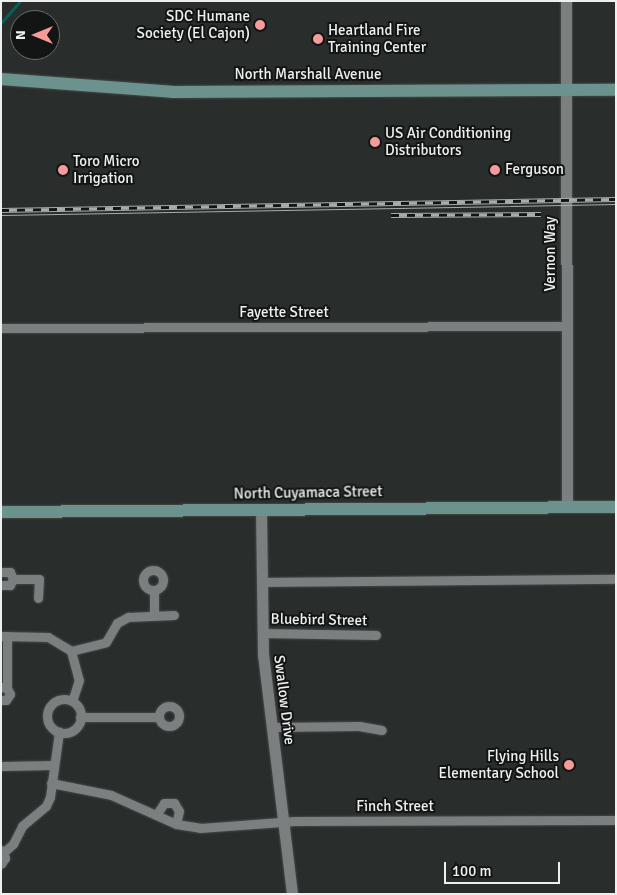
<!DOCTYPE html>
<style>
body{margin:0}
#map{position:relative;width:617px;height:895px;overflow:hidden;background:#292d2c;font-family:Signika,sans-serif}
div>[style]{position:absolute}
.stream>*{height:2.5px;margin:-1.25px;padding:0 1.25px;transform-origin:1.25px;border-radius:1.25px;background:#0a5e56}
.roads{filter:drop-shadow(0 0 1px #474a49) drop-shadow(0 0 1px #474a49)}
.minor>*{height:9px;margin:-4.5px;padding:0 4.5px;transform-origin:4.5px;border-radius:4.5px;background:#7b7f7f}
.minor>.ring{margin:-4.5px;padding:0;box-sizing:content-box;background:none;border:9px solid #7b7f7f;border-radius:50%}
.tertiary>*{height:11px;margin:-5.5px;padding:0 5.5px;transform-origin:5.5px;border-radius:5.5px;background:#7b7f7f}
.secondary>*{height:12px;margin:-6px;padding:0 6px;transform-origin:6px;border-radius:6px;background:#6c928e}
.tram>*{height:1px;margin:-0.5px;padding:0 0.5px;transform-origin:0.5px;border-radius:0.5px;background:#a8acab}
.rail>*{height:4.5px;margin-top:-2.25px;transform-origin:0;background:repeating-linear-gradient(90deg,#131515 0 8px,#a8acab 0 16px);box-sizing:border-box;border-block:1px solid #a8acab}
.dots>*{width:14px;height:14px;translate:-50% -50%;box-sizing:border-box;border:2px solid #131515;border-radius:50%}
span{translate:-50% -50%;white-space:nowrap;text-align:center;line-height:1.15;-webkit-text-stroke:4px #131515;paint-order:stroke}
.poi-label{font-size:15px;color:#edf0ef}
.right{translate:-100% -50%;text-align:right}
.left{translate:0 -50%;text-align:left}
.street-label{font-size:15px;color:#edf0ef}
.frame{position:absolute;inset:0;border:2px solid #edf0ef;pointer-events:none}
.north{position:absolute;left:10px;top:10px;width:50px;height:50px;box-sizing:border-box;background:#131515;border:1px solid #6a6d6c;border-radius:50%;rotate:270deg;font-size:14px;font-weight:700;line-height:20px;text-align:center;color:#edf0ef}
.north::after{content:'';display:block;margin:auto;width:18px;height:22px;background:#f59b99;clip-path:polygon(50% 0,100% 100%,50% 72%,0 100%)}
.scale{position:absolute;left:444px;top:862px;width:116px;height:22px;box-sizing:border-box;border:2px solid #edf0ef;border-top:0;padding-left:6px;font-size:15px;line-height:18px;white-space:nowrap;color:#edf0ef;-webkit-text-stroke:4px #131515;paint-order:stroke}
</style>
<div id="map">
<div class="stream">
<div style="left:1px;top:23px;width:29px;rotate:-49deg"></div>
</div>
<div class="roads">
<div class="minor">
<div style="left:1px;top:328px;width:566px;rotate:-0.2deg"></div>
<div class="ring" style="left:143px;top:570px;width:11px;height:11px"></div>
<div style="left:1px;top:572px;width:9px"></div>
<div style="left:10px;top:572px;width:8px;rotate:67deg"></div>
<div style="left:13px;top:579px;width:7px;rotate:117deg"></div>
<div style="left:10px;top:585px;width:9px;rotate:180deg"></div>
<div style="left:13px;top:579px;width:26px"></div>
<div style="left:39px;top:579px;width:19px;rotate:93deg"></div>
<div style="left:261px;top:582px;width:355px;rotate:-0.5deg"></div>
<div style="left:154px;top:590px;width:25px;rotate:90deg"></div>
<div style="left:262px;top:633px;width:114px;rotate:1deg"></div>
<div style="left:1px;top:636px;width:47px;rotate:1.2deg"></div>
<div style="left:48px;top:637px;width:27px;rotate:31deg"></div>
<div style="left:71px;top:651px;width:30px;rotate:75deg"></div>
<div style="left:79px;top:680px;width:22px;rotate:108deg"></div>
<div style="left:71px;top:651px;width:36px;rotate:-14deg"></div>
<div style="left:106px;top:642px;width:22px;rotate:-60deg"></div>
<div style="left:117px;top:623px;width:13px;rotate:-29deg"></div>
<div style="left:128px;top:617px;width:46px;rotate:-2.5deg"></div>
<div style="left:7px;top:688px;width:52px;rotate:-90deg"></div>
<div class="ring" style="left:47px;top:699px;width:25px;height:25px"></div>
<div style="left:1px;top:700px;width:5px"></div>
<div style="left:6px;top:700px;width:7px;rotate:-56deg"></div>
<div style="left:10px;top:694px;width:7px;rotate:-117deg"></div>
<div style="left:7px;top:688px;width:6px;rotate:-171deg"></div>
<div class="ring" style="left:159px;top:706px;width:11px;height:11px"></div>
<div style="left:80px;top:717px;width:79px"></div>
<div style="left:272px;top:727px;width:87px;rotate:-0.7deg"></div>
<div style="left:359px;top:726px;width:23px;rotate:10deg"></div>
<div style="left:3px;top:766px;width:50px;rotate:-1.1deg"></div>
<div style="left:51px;top:783px;width:61px;rotate:11.3deg"></div>
<div style="left:111px;top:795px;width:71px;rotate:24deg"></div>
<div style="left:176px;top:824px;width:24px;rotate:9deg"></div>
<div style="left:200px;top:828px;width:95px;rotate:-4.2deg"></div>
<div style="left:295px;top:821px;width:321px;rotate:-0.2deg"></div>
<div style="left:156px;top:815px;width:14px;rotate:-56deg"></div>
<div style="left:164px;top:803px;width:10px"></div>
<div style="left:174px;top:803px;width:9px;rotate:58deg"></div>
<div style="left:179px;top:811px;width:13px;rotate:103deg"></div>
<div style="left:1px;top:850px;width:9px;rotate:63deg"></div>
<div style="left:5px;top:858px;width:7px;rotate:124deg"></div>
<div style="left:4px;top:852px;width:12px;rotate:-42deg"></div>
<div style="left:13px;top:844px;width:20px;rotate:-63deg"></div>
<div style="left:22px;top:826px;width:31px;rotate:-40deg"></div>
<div style="left:46px;top:806px;width:10px;rotate:-66deg"></div>
<div style="left:50px;top:797px;width:66px;rotate:-82.1deg"></div>
</div>
<div class="tertiary">
<div style="left:566px;top:1px;width:505px;rotate:89.89deg"></div>
<div style="left:261px;top:510px;width:144px;rotate:89.2deg"></div>
<div style="left:263px;top:654px;width:242px;rotate:83.1deg"></div>
</div>
<div class="secondary">
<div style="left:1px;top:79px;width:171px;rotate:4.3deg"></div>
<div style="left:172px;top:92px;width:444px;rotate:-0.3deg"></div>
<div style="left:1px;top:512px;width:615px;rotate:-0.47deg"></div>
</div>
</div>
<div class="tram">
<div style="left:1px;top:215px;width:615px;rotate:-1.02deg"></div>
</div>
<div class="rail">
<div style="left:1px;top:210px;width:615px;rotate:-1.02deg"></div>
<div style="left:391px;top:215px;width:150px;rotate:-0.4deg"></div>
</div>
<div class="dots">
<div style="left:260px;top:25px;background:#f59b99"></div>
<div style="left:318px;top:39px;background:#f59b99"></div>
<div style="left:375px;top:142px;background:#f59b99"></div>
<div style="left:63px;top:170px;background:#f59b99"></div>
<div style="left:495px;top:170px;background:#f59b99"></div>
<div style="left:569px;top:765px;background:#f59b99"></div>
</div>
<div class="poi-label">
<span class="right" style="left:250px;top:25px">SDC Humane<br>Society (El Cajon)</span>
<span class="left" style="left:328px;top:39px">Heartland Fire<br>Training Center</span>
<span class="left" style="left:385px;top:142px">US Air Conditioning<br>Distributors</span>
<span class="left" style="left:73px;top:170px">Toro Micro<br>Irrigation</span>
<span class="left" style="left:505px;top:170px">Ferguson</span>
<span class="right" style="left:559px;top:765px">Flying Hills<br>Elementary School</span>
</div>
<div class="street-label">
<span style="left:308px;top:75px">North Marshall Avenue</span>
<span style="left:551px;top:254px;rotate:-90deg">Vernon Way</span>
<span style="left:284px;top:313px">Fayette Street</span>
<span style="left:308px;top:493px;rotate:-1deg">North Cuyamaca Street</span>
<span style="left:319px;top:620px;rotate:1deg">Bluebird Street</span>
<span style="left:284px;top:700px;rotate:83deg">Swallow Drive</span>
<span style="left:395px;top:807px">Finch Street</span>
</div>
<div class="frame"></div>
<div class="north">N</div>
<div class="scale">100 m</div>
</div>
